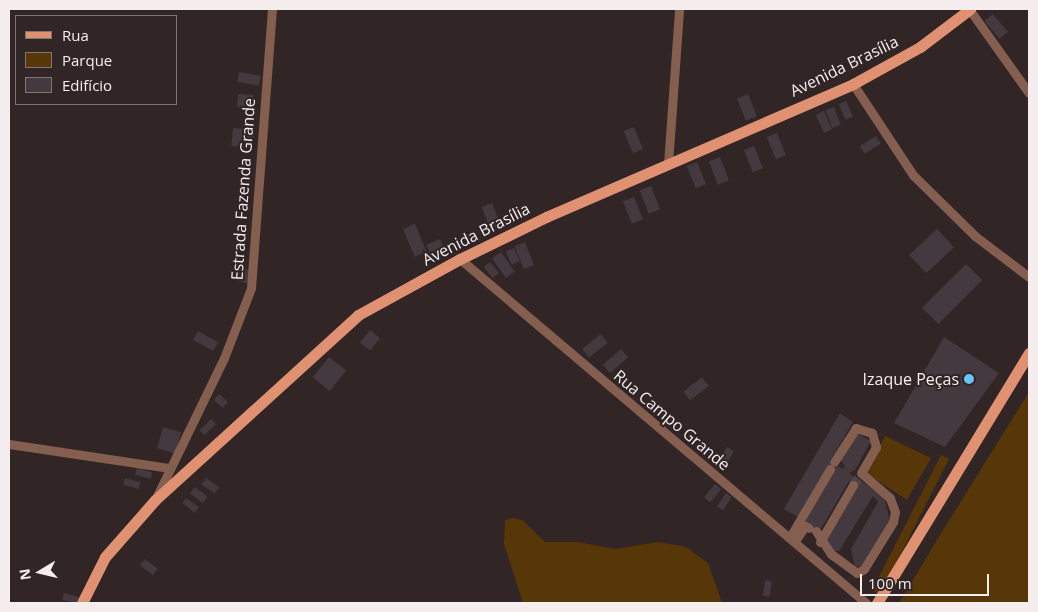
<!DOCTYPE html>
<meta charset="utf-8">
<style>
body{margin:0}
#map{position:relative;width:1038px;height:612px;overflow:hidden;background:#312526;font-family:"Open Sans",sans-serif}
div>[style]{position:absolute}
.green>*{inset:0;background:#573707;transform-origin:0 0}
.building>*{inset:0;background:#44393f;transform-origin:0 0}
.minor-tunnel>*{height:9px;margin-top:-4.5px;transform-origin:0;background:repeating-linear-gradient(90deg,#4f4344 0 9px,transparent 0 13.5px)}
.minor>*{height:9px;margin:-4.5px;padding:0 4.5px;transform-origin:4.5px;border-radius:4.5px;background:#845e4f}
.major>*{height:11px;margin:-5.5px;padding:0 5.5px;transform-origin:5.5px;border-radius:5.5px;background:#e09172}
.dots>*{width:14px;height:14px;translate:-50% -50%;box-sizing:border-box;border:2px solid #312526;border-radius:50%}
span{translate:-50% -50%;white-space:nowrap;text-align:center;line-height:1.15;-webkit-text-stroke:4px #312526;paint-order:stroke}
.street-label{font-size:16px;color:#f6edee}
.poi-label{font-size:16px;color:#f6edee}
.right{translate:-100% -50%;text-align:right}
.frame{position:absolute;inset:0;border:10px solid #f6edee;pointer-events:none}
.legend{position:absolute;left:15px;top:15px;width:162px;height:90px;box-sizing:border-box;background:#312526;border:1px solid #807576;margin:0;padding:6px 9px;list-style:none;font-size:15px;color:#f6edee}
.legend li{display:flex;align-items:center;gap:10px;height:25px}
.legend b{width:25px;border:1px solid #807576}
.north{position:absolute;left:15px;top:547px;width:50px;height:50px;-webkit-text-stroke:4px #312526;paint-order:stroke;rotate:261deg;font-size:14px;font-weight:700;line-height:20px;text-align:center;color:#f6edee}
.north::after{content:'';display:block;margin:auto;width:18px;height:22px;background:#f6edee;clip-path:polygon(50% 0,100% 100%,50% 72%,0 100%)}
.scale{position:absolute;left:860px;top:574px;width:129px;height:22px;box-sizing:border-box;border:2px solid #f6edee;border-top:0;padding-left:6px;font-size:15px;line-height:18px;white-space:nowrap;color:#f6edee;-webkit-text-stroke:4px #312526;paint-order:stroke}
</style>
<div id="map">
<div class="green">
<div style="clip-path:polygon(1029px 392px,1029px 603px,899px 603px,940px 535px)"></div>
<div style="clip-path:polygon(885px 436px,931px 458px,907px 500px,866px 473px)"></div>
<div style="left:941px;top:455px;width:9px;height:152px;rotate:27deg"></div>
<div style="clip-path:polygon(513px 518px,522px 520px,545px 542px,578px 542px,615px 549px,658px 542px,686px 547px,708px 563px,722px 603px,523px 603px,504px 544px,505px 520px)"></div>
</div>
<div class="building">
<div style="left:993px;top:14px;width:23px;height:11px;rotate:50deg"></div>
<div style="left:239px;top:72px;width:22px;height:10px;rotate:10deg"></div>
<div style="left:238px;top:94px;width:16px;height:13px;rotate:4deg"></div>
<div style="left:748px;top:94px;width:24px;height:12px;rotate:68deg"></div>
<div style="left:846px;top:101px;width:17px;height:8px;rotate:66deg"></div>
<div style="left:834px;top:107px;width:19px;height:9px;rotate:69deg"></div>
<div style="left:824px;top:111px;width:20px;height:9px;rotate:66deg"></div>
<div style="left:634px;top:127px;width:24px;height:11px;rotate:68deg"></div>
<div style="left:233px;top:128px;width:21px;height:18px;rotate:5deg"></div>
<div style="left:777px;top:133px;width:24px;height:11px;rotate:68deg"></div>
<div style="left:876px;top:136px;width:9px;height:19px;rotate:58deg"></div>
<div style="left:754px;top:146px;width:24px;height:11px;rotate:68deg"></div>
<div style="left:720px;top:157px;width:25px;height:12px;rotate:69deg"></div>
<div style="left:697px;top:162px;width:24px;height:11px;rotate:68deg"></div>
<div style="left:651px;top:186px;width:25px;height:12px;rotate:69deg"></div>
<div style="left:634px;top:197px;width:24px;height:12px;rotate:68deg"></div>
<div style="left:492px;top:203px;width:25px;height:11px;rotate:69deg"></div>
<div style="left:415px;top:224px;width:30px;height:13px;rotate:67deg"></div>
<div style="left:937px;top:229px;width:25px;height:38px;rotate:47deg"></div>
<div style="left:440px;top:239px;width:13px;height:15px;rotate:67deg"></div>
<div style="left:525px;top:242px;width:25px;height:11px;rotate:69deg"></div>
<div style="left:514px;top:248px;width:14px;height:9px;rotate:65deg"></div>
<div style="left:501px;top:252px;width:24px;height:11px;rotate:55deg"></div>
<div style="left:490px;top:262px;width:14px;height:8px;rotate:51deg"></div>
<div style="left:966px;top:264px;width:23px;height:62px;rotate:45deg"></div>
<div style="left:235px;top:266px;width:17px;height:13px;rotate:17deg"></div>
<div style="left:370px;top:330px;width:13px;height:16px;rotate:39deg"></div>
<div style="left:198px;top:331px;width:23px;height:10px;rotate:29deg"></div>
<div style="left:601px;top:334px;width:11px;height:24px;rotate:52deg"></div>
<div style="clip-path:polygon(944px 337px,999px 373px,945px 447px,894px 423px)"></div>
<div style="left:621px;top:349px;width:11px;height:24px;rotate:49deg"></div>
<div style="left:329px;top:357px;width:22px;height:26px;rotate:39deg"></div>
<div style="left:702px;top:377px;width:11px;height:24px;rotate:52deg"></div>
<div style="left:219px;top:394px;width:12px;height:8px;rotate:42deg"></div>
<div style="clip-path:polygon(840px 413px,853px 422px,830px 461px,843px 469px,845px 466px,839px 459px,855px 432px,871px 441px,855px 470px,849px 473px,884px 496px,890px 522px,865px 565px,855px 567px,851px 549px,878px 502px,873px 496px,839px 551px,833px 552px,825px 539px,856px 486px,849px 481px,822px 527px,814px 535px,808px 531px,809px 526px,804px 520px,784px 509px)"></div>
<div style="left:211px;top:419px;width:7px;height:16px;rotate:45deg"></div>
<div style="left:163px;top:427px;width:19px;height:22px;rotate:16deg"></div>
<div style="left:727px;top:447px;width:8px;height:16px;rotate:30deg"></div>
<div style="left:137px;top:468px;width:16px;height:7px;rotate:15deg"></div>
<div style="left:125px;top:478px;width:16px;height:7px;rotate:15deg"></div>
<div style="left:206px;top:478px;width:16px;height:8px;rotate:35deg"></div>
<div style="left:715px;top:484px;width:8px;height:17px;rotate:40deg"></div>
<div style="left:195px;top:487px;width:16px;height:8px;rotate:38deg"></div>
<div style="left:726px;top:493px;width:7px;height:16px;rotate:34deg"></div>
<div style="clip-path:polygon(186px 498px,199px 507px,195px 513px,182px 503px)"></div>
<div style="left:145px;top:559px;width:16px;height:8px;rotate:38deg"></div>
<div style="left:765px;top:580px;width:7px;height:16px;rotate:8deg"></div>
<div style="clip-path:polygon(64px 593px,79px 597px,77px 603px,62px 600px)"></div>
</div>
<div class="minor-tunnel">
<div style="left:853px;top:485px;width:9px;rotate:-54deg"></div>
</div>
<div class="minor">
<div style="left:969px;top:9px;width:103px;rotate:54.5deg"></div>
<div style="left:853px;top:84px;width:109px;rotate:56.6deg"></div>
<div style="left:913px;top:175px;width:87px;rotate:44.5deg"></div>
<div style="left:975px;top:236px;width:68px;rotate:37.2deg"></div>
<div style="left:668px;top:164px;width:155px;rotate:-85.9deg"></div>
<div style="left:460px;top:259px;width:532px;rotate:40.27deg"></div>
<div style="left:9px;top:444px;width:163px;rotate:8.5deg"></div>
<div style="left:156px;top:498px;width:156px;rotate:-64.1deg"></div>
<div style="left:224px;top:358px;width:75px;rotate:-68.9deg"></div>
<div style="left:251px;top:288px;width:280px;rotate:-85.7deg"></div>
<div style="left:816px;top:531px;width:27px;rotate:57deg"></div>
<div style="left:831px;top:554px;width:32px;rotate:36deg"></div>
<div style="left:857px;top:573px;width:8px;rotate:-30deg"></div>
<div style="left:864px;top:569px;width:55px;rotate:-58.3deg"></div>
<div style="left:893px;top:522px;width:10px;rotate:-79deg"></div>
<div style="left:895px;top:512px;width:15px;rotate:-110deg"></div>
<div style="left:890px;top:498px;width:38px;rotate:-139deg"></div>
<div style="left:861px;top:473px;width:30px;rotate:-60deg"></div>
<div style="left:876px;top:447px;width:15px;rotate:-106deg"></div>
<div style="left:872px;top:433px;width:17px;rotate:-163deg"></div>
<div style="left:856px;top:428px;width:40px;rotate:122.9deg"></div>
<div style="left:790px;top:537px;width:79px;rotate:-59.5deg"></div>
<div style="left:795px;top:541px;width:18px;rotate:-56deg"></div>
<div style="left:805px;top:526px;width:4px;rotate:27deg"></div>
<div style="left:820px;top:542px;width:66px;rotate:-59.9deg"></div>
</div>
<div class="major">
<div style="left:82px;top:603px;width:51px;rotate:-63.4deg"></div>
<div style="left:105px;top:557px;width:76px;rotate:-48.7deg"></div>
<div style="left:155px;top:500px;width:275px;rotate:-42.3deg"></div>
<div style="left:358px;top:315px;width:116px;rotate:-28.8deg"></div>
<div style="left:460px;top:259px;width:96px;rotate:-26deg"></div>
<div style="left:546px;top:217px;width:335px;rotate:-23.4deg"></div>
<div style="left:853px;top:84px;width:77px;rotate:-28.9deg"></div>
<div style="left:920px;top:47px;width:63px;rotate:-37.2deg"></div>
<div style="left:877px;top:603px;width:293px;rotate:-58.7deg"></div>
</div>
<div class="dots">
<div style="left:969px;top:379px;background:#68c4f0"></div>
</div>
<div class="street-label">
<span style="left:844px;top:66px;rotate:-26deg">Avenida Brasília</span>
<span style="left:243px;top:189px;rotate:-86deg">Estrada Fazenda Grande</span>
<span style="left:476px;top:234px;rotate:-27deg">Avenida Brasília</span>
<span style="left:672px;top:420px;rotate:40deg">Rua Campo Grande</span>
</div>
<div class="poi-label">
<span class="right" style="left:959px;top:379px">Izaque Peças</span>
</div>
<div class="frame"></div>
<ul class="legend">
<li><b style="height:6px;background:#e09172"></b>Rua</li>
<li><b style="height:14px;background:#573707"></b>Parque</li>
<li><b style="height:14px;background:#44393f"></b>Edifício</li>
</ul>
<div class="north">N</div>
<div class="scale">100 m</div>
</div>
